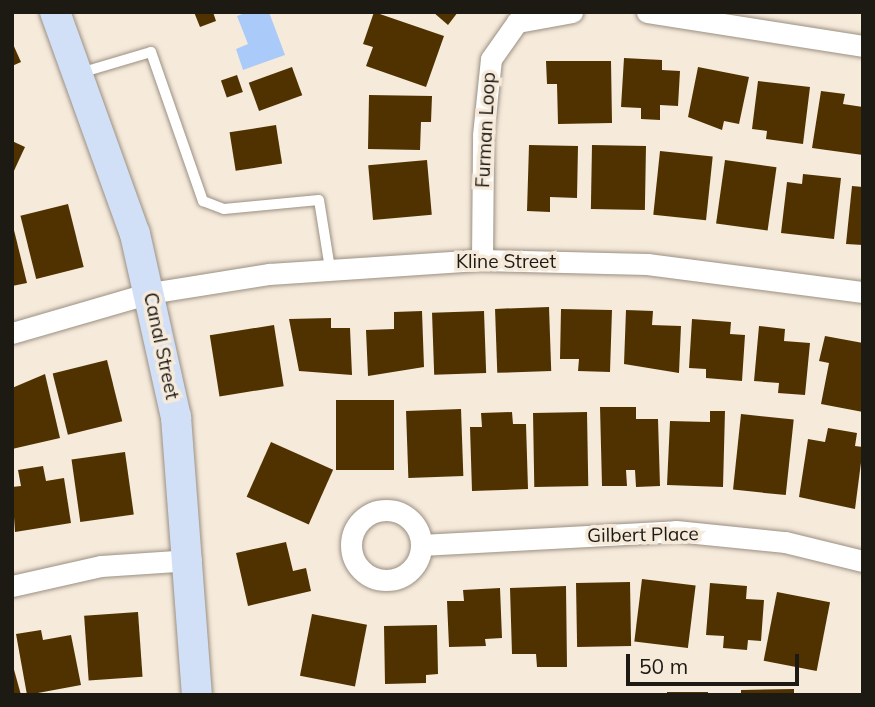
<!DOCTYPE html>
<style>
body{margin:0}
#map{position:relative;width:875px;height:707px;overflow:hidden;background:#f6eadb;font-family:Mulish,sans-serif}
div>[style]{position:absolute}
.water>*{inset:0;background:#aacbfa}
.building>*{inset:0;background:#503200;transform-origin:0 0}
.roads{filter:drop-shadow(0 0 2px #9a9082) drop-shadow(0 0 2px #9a9082)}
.lane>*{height:10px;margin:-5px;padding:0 5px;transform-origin:5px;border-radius:5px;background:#fff}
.street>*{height:21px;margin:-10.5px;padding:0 10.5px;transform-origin:10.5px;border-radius:10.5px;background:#fff}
.street>.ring{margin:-10.5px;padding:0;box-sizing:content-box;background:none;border:21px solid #fff;border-radius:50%}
.secondary>*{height:30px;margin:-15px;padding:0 15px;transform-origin:15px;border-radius:15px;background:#d1e0f6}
span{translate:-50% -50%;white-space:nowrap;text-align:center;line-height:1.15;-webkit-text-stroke:7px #f6eadb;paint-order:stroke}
.street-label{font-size:19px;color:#1d1913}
.frame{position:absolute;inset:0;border:14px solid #1d1913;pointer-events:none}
.scale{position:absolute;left:626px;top:654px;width:173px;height:32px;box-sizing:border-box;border:4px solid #1d1913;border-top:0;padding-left:9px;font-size:21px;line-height:24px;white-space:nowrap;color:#1d1913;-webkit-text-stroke:5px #f6eadb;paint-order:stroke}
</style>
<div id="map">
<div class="water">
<div style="clip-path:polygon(248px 12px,269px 12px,285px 55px,243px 70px,236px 49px,248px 44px,237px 16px)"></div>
</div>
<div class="building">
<div style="clip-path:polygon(194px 12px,213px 12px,216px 21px,200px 27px)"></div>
<div style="clip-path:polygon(374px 12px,444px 36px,426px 87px,366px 66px,373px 47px,363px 44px)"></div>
<div style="clip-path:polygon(433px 12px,458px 12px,448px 25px)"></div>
<div style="clip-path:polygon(12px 42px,21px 62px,12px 66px)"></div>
<div style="clip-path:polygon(624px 58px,662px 60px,662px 70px,680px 71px,678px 106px,660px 105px,660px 120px,641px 119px,641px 108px,621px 107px)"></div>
<div style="clip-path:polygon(546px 61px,611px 61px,612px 123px,558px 124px,557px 84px,547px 84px)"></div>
<div style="left:292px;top:67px;width:30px;height:46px;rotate:70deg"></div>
<div style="clip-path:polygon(698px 67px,749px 77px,739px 124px,724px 121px,722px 130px,688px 117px)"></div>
<div style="left:237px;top:75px;width:18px;height:17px;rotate:71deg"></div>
<div style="clip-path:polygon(758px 81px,810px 87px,803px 144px,766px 139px,767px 131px,752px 129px)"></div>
<div style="clip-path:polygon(821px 91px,845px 94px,843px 104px,863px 107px,863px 155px,812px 148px)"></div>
<div style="clip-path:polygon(369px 95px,432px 96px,431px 122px,421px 122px,420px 150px,368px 149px)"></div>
<div style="left:276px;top:125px;width:39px;height:47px;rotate:81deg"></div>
<div style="clip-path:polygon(12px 141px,25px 147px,12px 175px)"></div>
<div style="clip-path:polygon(529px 145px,578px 146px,577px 198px,550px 197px,550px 212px,527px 211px)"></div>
<div style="left:592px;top:145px;width:54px;height:64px;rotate:1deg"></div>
<div style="left:660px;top:151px;width:53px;height:64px;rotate:6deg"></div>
<div style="left:427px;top:160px;width:55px;height:59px;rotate:85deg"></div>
<div style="left:725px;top:160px;width:52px;height:64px;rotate:8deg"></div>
<div style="clip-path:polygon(803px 174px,841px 178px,834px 239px,781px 233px,787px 182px,802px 184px)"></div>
<div style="clip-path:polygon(852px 186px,863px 187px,863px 245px,846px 244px)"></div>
<div style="left:68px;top:204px;width:65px;height:49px;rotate:76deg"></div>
<div style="clip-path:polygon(12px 222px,27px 283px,12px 286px)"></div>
<div style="left:549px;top:307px;width:64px;height:54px;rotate:88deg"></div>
<div style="clip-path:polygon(561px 309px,612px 310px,610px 372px,578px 371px,579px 359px,560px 359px)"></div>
<div style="clip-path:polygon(626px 310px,653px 311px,652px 325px,681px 326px,679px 373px,624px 364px)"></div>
<div style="clip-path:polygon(422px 311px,424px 367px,368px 376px,366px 330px,394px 329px,394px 312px)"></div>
<div style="left:484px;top:311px;width:62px;height:52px;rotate:88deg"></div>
<div style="clip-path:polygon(331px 318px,331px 328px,350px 328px,352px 375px,299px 371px,289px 319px)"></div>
<div style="clip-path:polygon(692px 319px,731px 322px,730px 334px,745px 335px,742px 381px,706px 378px,706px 369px,689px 368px)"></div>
<div style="left:274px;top:325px;width:62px;height:65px;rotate:81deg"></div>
<div style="clip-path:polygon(759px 326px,785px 329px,784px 341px,810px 343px,805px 395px,778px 393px,779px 383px,754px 381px)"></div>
<div style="clip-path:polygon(825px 336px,863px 343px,863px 412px,821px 404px,829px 363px,819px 361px)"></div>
<div style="left:107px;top:360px;width:63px;height:56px;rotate:76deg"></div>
<div style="clip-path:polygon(45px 374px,60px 438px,12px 449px,12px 388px)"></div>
<div style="left:336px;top:400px;width:58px;height:70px"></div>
<div style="clip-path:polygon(600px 407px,636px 407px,636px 419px,658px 419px,660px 486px,636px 487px,635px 470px,626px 470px,627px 486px,602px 486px)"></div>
<div style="left:461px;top:409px;width:67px;height:55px;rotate:88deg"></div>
<div style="clip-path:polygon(710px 411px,725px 411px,723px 487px,667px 485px,670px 421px,710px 422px)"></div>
<div style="clip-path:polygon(512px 412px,513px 424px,526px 424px,528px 489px,472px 491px,470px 427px,482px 427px,481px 413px)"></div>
<div style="left:587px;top:412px;width:74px;height:54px;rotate:89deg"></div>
<div style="left:741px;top:414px;width:53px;height:76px;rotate:6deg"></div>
<div style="clip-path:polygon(828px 428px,857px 433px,855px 446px,863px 447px,855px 509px,799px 497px,808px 439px,825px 442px)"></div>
<div style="left:271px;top:442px;width:68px;height:60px;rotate:24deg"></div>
<div style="left:125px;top:452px;width:63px;height:54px;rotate:82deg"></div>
<div style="clip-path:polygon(43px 466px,46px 481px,64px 478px,71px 523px,15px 532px,12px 487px,21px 486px,18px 470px)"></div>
<div style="clip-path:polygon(286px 542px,293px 571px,306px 568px,311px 591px,248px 606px,236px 553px)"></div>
<div style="left:642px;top:579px;width:54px;height:63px;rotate:7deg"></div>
<div style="left:630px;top:582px;width:64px;height:54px;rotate:89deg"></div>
<div style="clip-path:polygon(710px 583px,747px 586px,746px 599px,764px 600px,761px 641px,748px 640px,747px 650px,723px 648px,724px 636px,706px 635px)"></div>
<div style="clip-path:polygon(566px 586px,567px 667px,537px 667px,536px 654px,512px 654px,510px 588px)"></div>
<div style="clip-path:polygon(500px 588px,502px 638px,485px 639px,486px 646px,449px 647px,447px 601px,464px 601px,463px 590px)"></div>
<div style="left:777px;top:592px;width:54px;height:70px;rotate:11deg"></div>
<div style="left:138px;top:612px;width:65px;height:54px;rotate:86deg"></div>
<div style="left:312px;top:614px;width:56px;height:63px;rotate:11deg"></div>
<div style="clip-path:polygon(437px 625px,438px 674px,426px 675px,426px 683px,385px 684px,384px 626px)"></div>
<div style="clip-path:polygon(41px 630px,43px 640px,71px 635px,81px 685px,27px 695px,16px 634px)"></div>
<div style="clip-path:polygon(12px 666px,13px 666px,21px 695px,12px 695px)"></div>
<div style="clip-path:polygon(794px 689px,794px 695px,741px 695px,741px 690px)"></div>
<div style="left:667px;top:692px;width:41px;height:3px"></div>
</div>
<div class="roads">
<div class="lane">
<div style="left:80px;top:73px;width:74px;rotate:-16.5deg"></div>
<div style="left:151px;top:52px;width:158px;rotate:70.8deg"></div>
<div style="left:203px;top:201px;width:22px;rotate:21deg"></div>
<div style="left:224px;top:209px;width:95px;rotate:-5.4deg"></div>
<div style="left:319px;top:200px;width:70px;rotate:80.9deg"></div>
</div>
<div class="street">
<div style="left:647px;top:12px;width:219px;rotate:8.9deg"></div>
<div style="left:482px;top:260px;width:125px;rotate:-89.5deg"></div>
<div style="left:483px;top:135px;width:76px;rotate:-84deg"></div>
<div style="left:491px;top:59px;width:45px;rotate:-54.9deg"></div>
<div style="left:517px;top:22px;width:56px;rotate:-10.3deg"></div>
<div style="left:12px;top:333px;width:144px;rotate:-16.2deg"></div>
<div style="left:150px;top:293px;width:121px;rotate:-9.1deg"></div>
<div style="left:269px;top:274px;width:213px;rotate:-3.8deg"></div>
<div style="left:482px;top:260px;width:165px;rotate:1.4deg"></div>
<div style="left:647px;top:264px;width:218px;rotate:7.4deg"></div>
<div class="ring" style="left:351px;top:510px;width:49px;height:49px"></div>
<div style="left:421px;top:545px;width:255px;rotate:-3.1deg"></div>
<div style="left:676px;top:531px;width:110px;rotate:5.8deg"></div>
<div style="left:785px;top:542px;width:80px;rotate:13.7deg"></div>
<div style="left:12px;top:586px;width:91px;rotate:-12.7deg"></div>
<div style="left:101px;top:566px;width:90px;rotate:-3.8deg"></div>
</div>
<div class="secondary">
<div style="left:55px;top:12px;width:236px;rotate:70.2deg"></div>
<div style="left:135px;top:234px;width:188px;rotate:77.4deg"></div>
<div style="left:176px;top:417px;width:279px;rotate:85.7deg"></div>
</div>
</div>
<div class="street-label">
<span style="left:486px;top:130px;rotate:-87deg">Furman Loop</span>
<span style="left:506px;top:262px">Kline Street</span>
<span style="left:161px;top:346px;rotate:78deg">Canal Street</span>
<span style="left:643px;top:535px;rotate:-1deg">Gilbert Place</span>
</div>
<div class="frame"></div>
<div class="scale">50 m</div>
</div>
